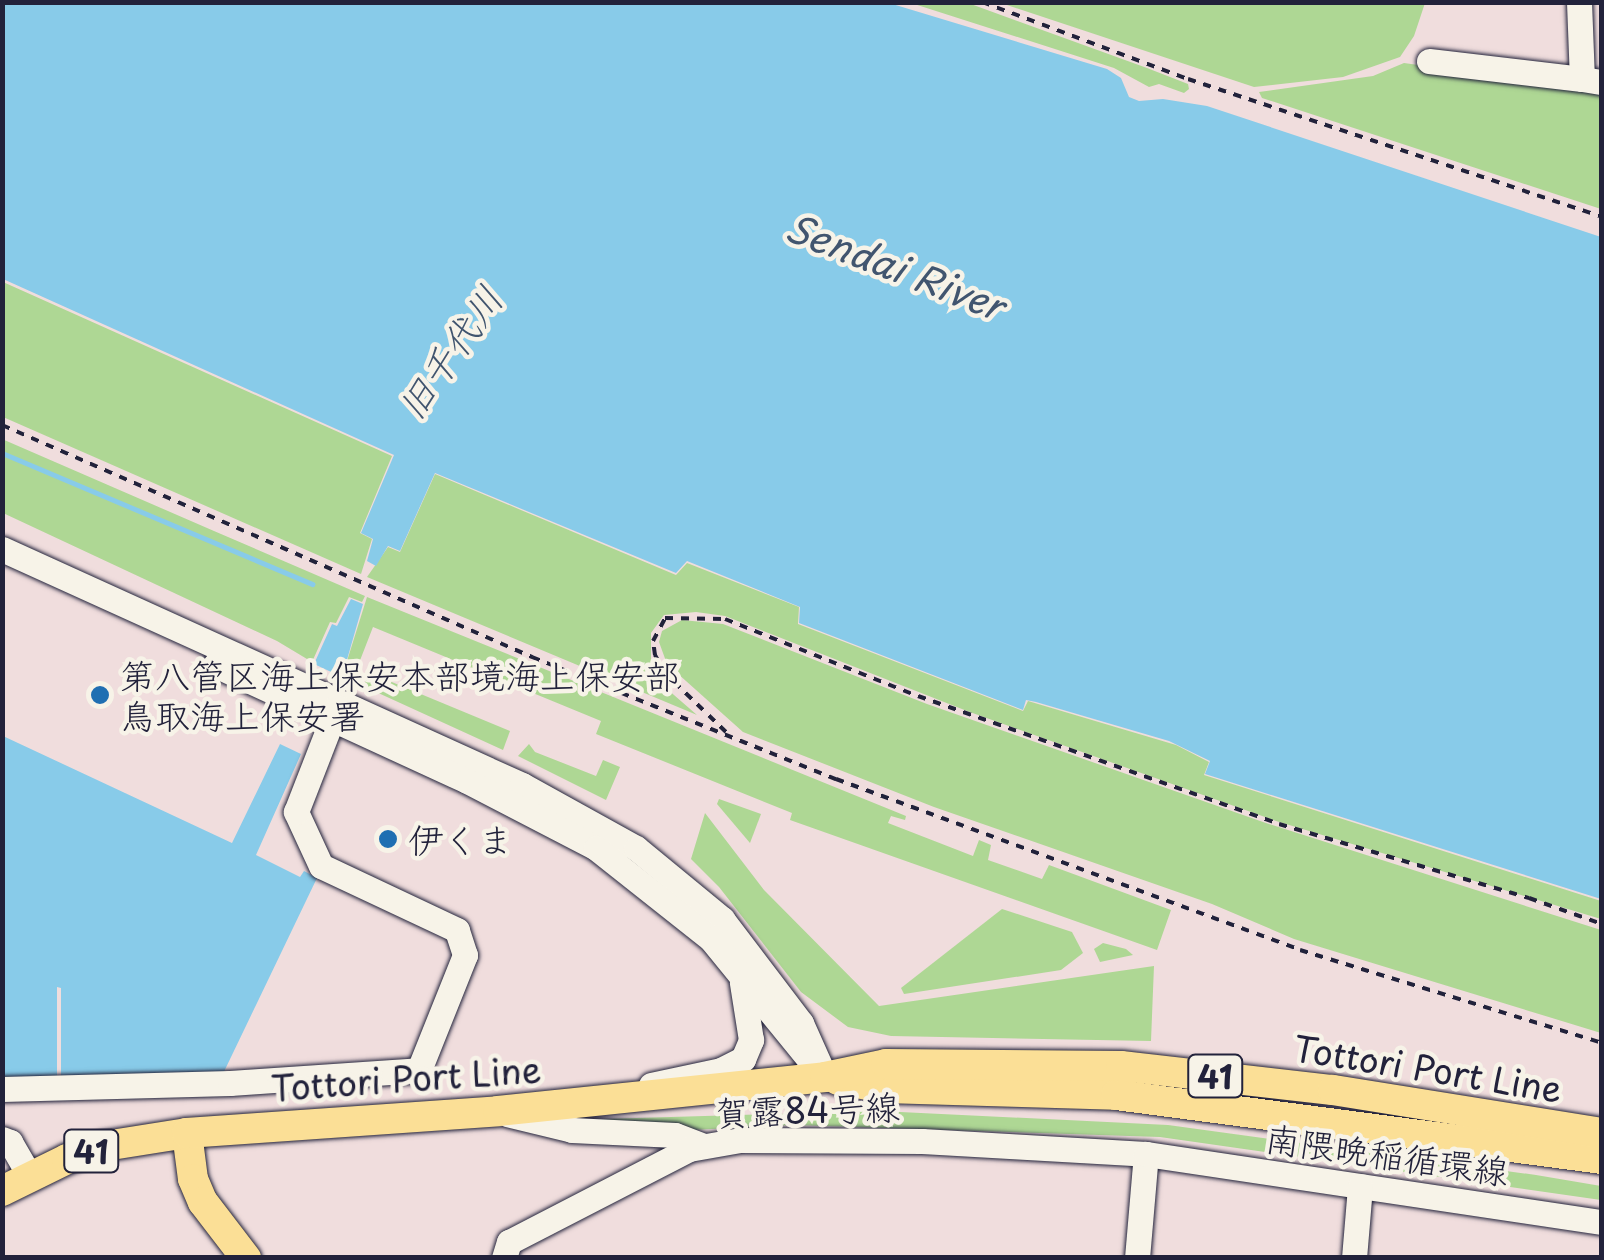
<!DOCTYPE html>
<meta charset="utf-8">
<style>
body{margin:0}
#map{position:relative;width:1604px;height:1260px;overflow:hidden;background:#f0dddd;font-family:"Playpen Sans","Klee One",sans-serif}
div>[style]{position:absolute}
.green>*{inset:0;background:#aed794}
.water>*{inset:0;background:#88cbe9}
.stream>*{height:5px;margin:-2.5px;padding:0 2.5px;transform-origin:2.5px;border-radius:2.5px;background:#88cbe9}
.path>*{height:4px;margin-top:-2px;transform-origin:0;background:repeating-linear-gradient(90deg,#22223b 0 8px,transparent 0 16px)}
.roads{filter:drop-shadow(0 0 2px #22223b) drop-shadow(0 0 2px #22223b)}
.minor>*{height:25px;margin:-12.5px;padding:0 12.5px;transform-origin:12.5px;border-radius:12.5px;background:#f7f3e8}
.major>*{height:30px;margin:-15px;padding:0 15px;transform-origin:15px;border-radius:15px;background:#fbdf96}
.dots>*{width:28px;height:28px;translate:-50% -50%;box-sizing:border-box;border:5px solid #f7f3e8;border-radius:50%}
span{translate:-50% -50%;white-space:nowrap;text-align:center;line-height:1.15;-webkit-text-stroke:9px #f7f3e8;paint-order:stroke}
.shield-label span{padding:2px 8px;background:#f7f3e8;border:2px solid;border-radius:8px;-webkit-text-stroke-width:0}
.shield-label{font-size:32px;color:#22223b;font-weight:700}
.poi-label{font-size:35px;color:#22223b}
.left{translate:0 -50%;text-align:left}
.street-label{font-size:35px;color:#22223b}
.water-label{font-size:38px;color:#41556f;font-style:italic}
.frame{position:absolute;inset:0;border:5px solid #22223b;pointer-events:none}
</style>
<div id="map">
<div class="green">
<div style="clip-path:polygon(911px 3px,968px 3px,1147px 68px,1188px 84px,1189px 89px,1184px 93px,1159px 84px,1149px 87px,1114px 68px)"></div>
<div style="clip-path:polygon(1001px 3px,1425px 3px,1414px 36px,1400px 57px,1343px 77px,1254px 87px)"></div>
<div style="clip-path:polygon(1404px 63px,1601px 91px,1601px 209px,1262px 98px,1259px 92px,1373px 76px)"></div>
<div style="clip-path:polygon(3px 282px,392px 456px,360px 533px,372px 539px,361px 574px,3px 417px)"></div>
<div style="clip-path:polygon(2px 439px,214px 531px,365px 596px,362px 602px,349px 597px,336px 623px,330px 622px,312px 662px,277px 641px,3px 513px)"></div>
<div style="clip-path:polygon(435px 474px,676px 575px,687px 563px,799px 607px,798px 624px,1023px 711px,1028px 701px,1176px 745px,1209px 762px,1204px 775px,1601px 901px,1601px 919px,1276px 821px,967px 711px,725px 616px,696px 612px,664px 615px,651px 633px,651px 665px,659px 682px,697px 715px,367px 577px,388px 547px,400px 552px)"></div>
<div style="clip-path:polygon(367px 597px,906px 816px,905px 820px,891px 816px,888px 823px,973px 856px,979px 840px,991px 845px,988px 860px,1042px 879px,1049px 865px,1171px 910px,1157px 950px,790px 820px,792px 813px,596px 734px,601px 721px,373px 627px,352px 681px,342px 677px)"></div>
<div style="clip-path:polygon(682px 620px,723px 624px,927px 704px,1263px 822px,1601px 930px,1601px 1033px,1294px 939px,1212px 904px,934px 807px,743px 732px,667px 664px,659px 642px,662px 631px)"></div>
<div style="clip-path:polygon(370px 673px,510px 731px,503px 750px,363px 686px)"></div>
<div style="clip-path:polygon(529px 744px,535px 752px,596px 776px,603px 760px,620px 767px,606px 800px,518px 756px)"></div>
<div style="clip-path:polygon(719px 799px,761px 814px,750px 843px,717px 804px)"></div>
<div style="clip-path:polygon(705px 813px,764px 890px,879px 1006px,1154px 966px,1151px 1041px,891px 1036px,848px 1027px,801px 992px,719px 887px,691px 859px)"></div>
<div style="clip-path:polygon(1002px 909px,1072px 932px,1083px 953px,1061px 970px,904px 994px,901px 988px)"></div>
<div style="clip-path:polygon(1103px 943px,1126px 949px,1133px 955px,1100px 962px,1094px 949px)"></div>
<div style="clip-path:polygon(880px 1111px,1168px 1125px,1536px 1175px,1601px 1186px,1601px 1200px,1160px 1137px,793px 1125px,691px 1130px,569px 1120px)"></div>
</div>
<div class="water">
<div style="clip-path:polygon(3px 2px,889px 3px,1107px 69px,1121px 78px,1129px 97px,1139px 101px,1163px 99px,1207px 106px,1601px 237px,1601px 899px,1205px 774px,1210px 761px,1169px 741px,1036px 702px,1026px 700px,1023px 710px,799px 623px,800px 607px,687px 561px,676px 573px,435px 473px,400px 551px,388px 546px,376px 566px,367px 561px,373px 539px,361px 533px,394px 455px,3px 279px)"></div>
<div style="clip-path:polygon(351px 599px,363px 604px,342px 677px,314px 664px,332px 624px,337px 626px)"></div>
<div style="clip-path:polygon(3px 736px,232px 843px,280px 744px,301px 754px,256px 855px,300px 877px,304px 871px,317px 878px,220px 1080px,61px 1084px,61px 988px,57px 987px,57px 1083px,3px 1083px)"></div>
</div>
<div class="stream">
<div style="left:2px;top:453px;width:337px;rotate:22.9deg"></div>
</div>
<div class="path">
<div style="left:982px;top:2px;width:220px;rotate:20.5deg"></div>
<div style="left:1188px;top:79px;width:436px;rotate:18.4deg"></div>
<div style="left:2px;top:425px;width:579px;rotate:23.64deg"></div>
<div style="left:532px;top:657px;width:328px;rotate:21.9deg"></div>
<div style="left:836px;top:779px;width:495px;rotate:20.2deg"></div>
<div style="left:1300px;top:950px;width:316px;rotate:17.1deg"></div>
<div style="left:726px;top:732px;width:85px;rotate:-136deg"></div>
<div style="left:665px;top:673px;width:21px;rotate:-119deg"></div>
<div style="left:655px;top:655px;width:14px;rotate:-98deg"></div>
<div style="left:653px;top:641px;width:26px;rotate:-62deg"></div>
<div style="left:665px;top:618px;width:60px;rotate:1deg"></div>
<div style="left:725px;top:619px;width:208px;rotate:21.8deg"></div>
<div style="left:918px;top:696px;width:383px;rotate:19.5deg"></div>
<div style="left:1279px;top:824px;width:261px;rotate:16.5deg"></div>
<div style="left:1529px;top:898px;width:77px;rotate:19.6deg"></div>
</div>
<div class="roads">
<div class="minor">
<div style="left:1579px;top:2px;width:77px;rotate:87.8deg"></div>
<div style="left:1582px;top:79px;width:20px;rotate:9deg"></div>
<div style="left:1429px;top:61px;width:154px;rotate:6.7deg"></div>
<div style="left:2px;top:549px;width:571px;rotate:24.41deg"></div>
<div style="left:522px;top:785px;width:130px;rotate:28.9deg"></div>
<div style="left:636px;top:848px;width:112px;rotate:39.5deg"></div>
<div style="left:722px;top:919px;width:131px;rotate:52.8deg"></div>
<div style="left:801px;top:1023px;width:59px;rotate:66deg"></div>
<div style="left:215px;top:665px;width:277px;rotate:24.7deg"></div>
<div style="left:467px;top:781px;width:145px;rotate:27.4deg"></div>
<div style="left:596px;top:848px;width:147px;rotate:38.4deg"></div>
<div style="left:711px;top:939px;width:160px;rotate:50.8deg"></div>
<div style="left:651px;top:1085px;width:72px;rotate:-12.1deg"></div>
<div style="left:721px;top:1070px;width:25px;rotate:-27deg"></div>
<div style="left:743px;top:1059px;width:21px;rotate:-67deg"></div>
<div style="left:751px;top:1040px;width:58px;rotate:-99deg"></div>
<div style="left:2px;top:1089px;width:228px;rotate:-1.5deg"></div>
<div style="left:230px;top:1083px;width:189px;rotate:-3.9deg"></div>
<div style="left:419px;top:1070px;width:124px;rotate:-68.2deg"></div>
<div style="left:465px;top:955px;width:26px;rotate:-108deg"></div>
<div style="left:457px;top:930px;width:150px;rotate:-154.8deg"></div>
<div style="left:321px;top:866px;width:60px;rotate:-114.8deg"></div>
<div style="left:296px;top:812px;width:113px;rotate:-68.7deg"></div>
<div style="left:507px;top:1114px;width:67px;rotate:13.8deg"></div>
<div style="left:572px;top:1130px;width:103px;rotate:2.8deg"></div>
<div style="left:675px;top:1135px;width:30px;rotate:21deg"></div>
<div style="left:2px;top:1139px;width:9px;rotate:21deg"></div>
<div style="left:10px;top:1142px;width:39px;rotate:60deg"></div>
<div style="left:504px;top:1258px;width:17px;rotate:-73deg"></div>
<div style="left:509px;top:1242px;width:203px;rotate:-27.3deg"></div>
<div style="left:689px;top:1149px;width:52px;rotate:-10deg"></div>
<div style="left:740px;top:1140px;width:182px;rotate:0.3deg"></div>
<div style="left:922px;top:1141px;width:224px;rotate:3.3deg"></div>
<div style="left:1137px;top:1258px;width:104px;rotate:-85.1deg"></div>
<div style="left:1146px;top:1154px;width:461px;rotate:8.5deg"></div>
<div style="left:1354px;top:1258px;width:72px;rotate:-85.2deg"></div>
</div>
<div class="major">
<div style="left:838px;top:1080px;width:48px;rotate:9.7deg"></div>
<div style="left:885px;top:1088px;width:231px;rotate:1.7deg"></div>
<div style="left:1116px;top:1095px;width:490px;rotate:7.5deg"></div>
<div style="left:187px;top:1133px;width:46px;rotate:82.6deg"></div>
<div style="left:193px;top:1179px;width:25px;rotate:67deg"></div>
<div style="left:203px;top:1202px;width:71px;rotate:52.5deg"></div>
<div style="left:2px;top:1191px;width:72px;rotate:-26.2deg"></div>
<div style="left:67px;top:1159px;width:40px;rotate:-18.9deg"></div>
<div style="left:105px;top:1146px;width:83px;rotate:-9deg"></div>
<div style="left:187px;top:1133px;width:312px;rotate:-4deg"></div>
<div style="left:498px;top:1111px;width:329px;rotate:-5.9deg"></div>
<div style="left:825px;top:1077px;width:62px;rotate:-12deg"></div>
<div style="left:886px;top:1064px;width:235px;rotate:0.5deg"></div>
<div style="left:1121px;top:1066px;width:213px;rotate:6.5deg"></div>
<div style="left:1333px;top:1090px;width:272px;rotate:9.1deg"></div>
</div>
</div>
<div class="dots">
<div style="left:100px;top:695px;background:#1f6fb2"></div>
<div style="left:388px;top:839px;background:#1f6fb2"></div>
</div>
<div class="shield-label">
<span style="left:1215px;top:1076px">41</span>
<span style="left:91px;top:1151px">41</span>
</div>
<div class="poi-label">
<span class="left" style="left:120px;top:695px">第八管区海上保安本部境海上保安部<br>鳥取海上保安署</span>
<span class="left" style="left:408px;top:839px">伊くま</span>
</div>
<div class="street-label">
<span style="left:1428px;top:1068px;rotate:9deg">Tottori Port Line</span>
<span style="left:406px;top:1078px;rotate:-4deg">Tottori Port Line</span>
<span style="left:807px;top:1109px;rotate:-2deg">賀露84号線</span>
<span style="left:1387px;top:1154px;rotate:8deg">南隈晩稲循環線</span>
</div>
<div class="water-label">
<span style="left:895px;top:266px;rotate:21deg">Sendai River</span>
<span style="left:449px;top:352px;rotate:-55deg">旧千代川</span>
</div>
<div class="frame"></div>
</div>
